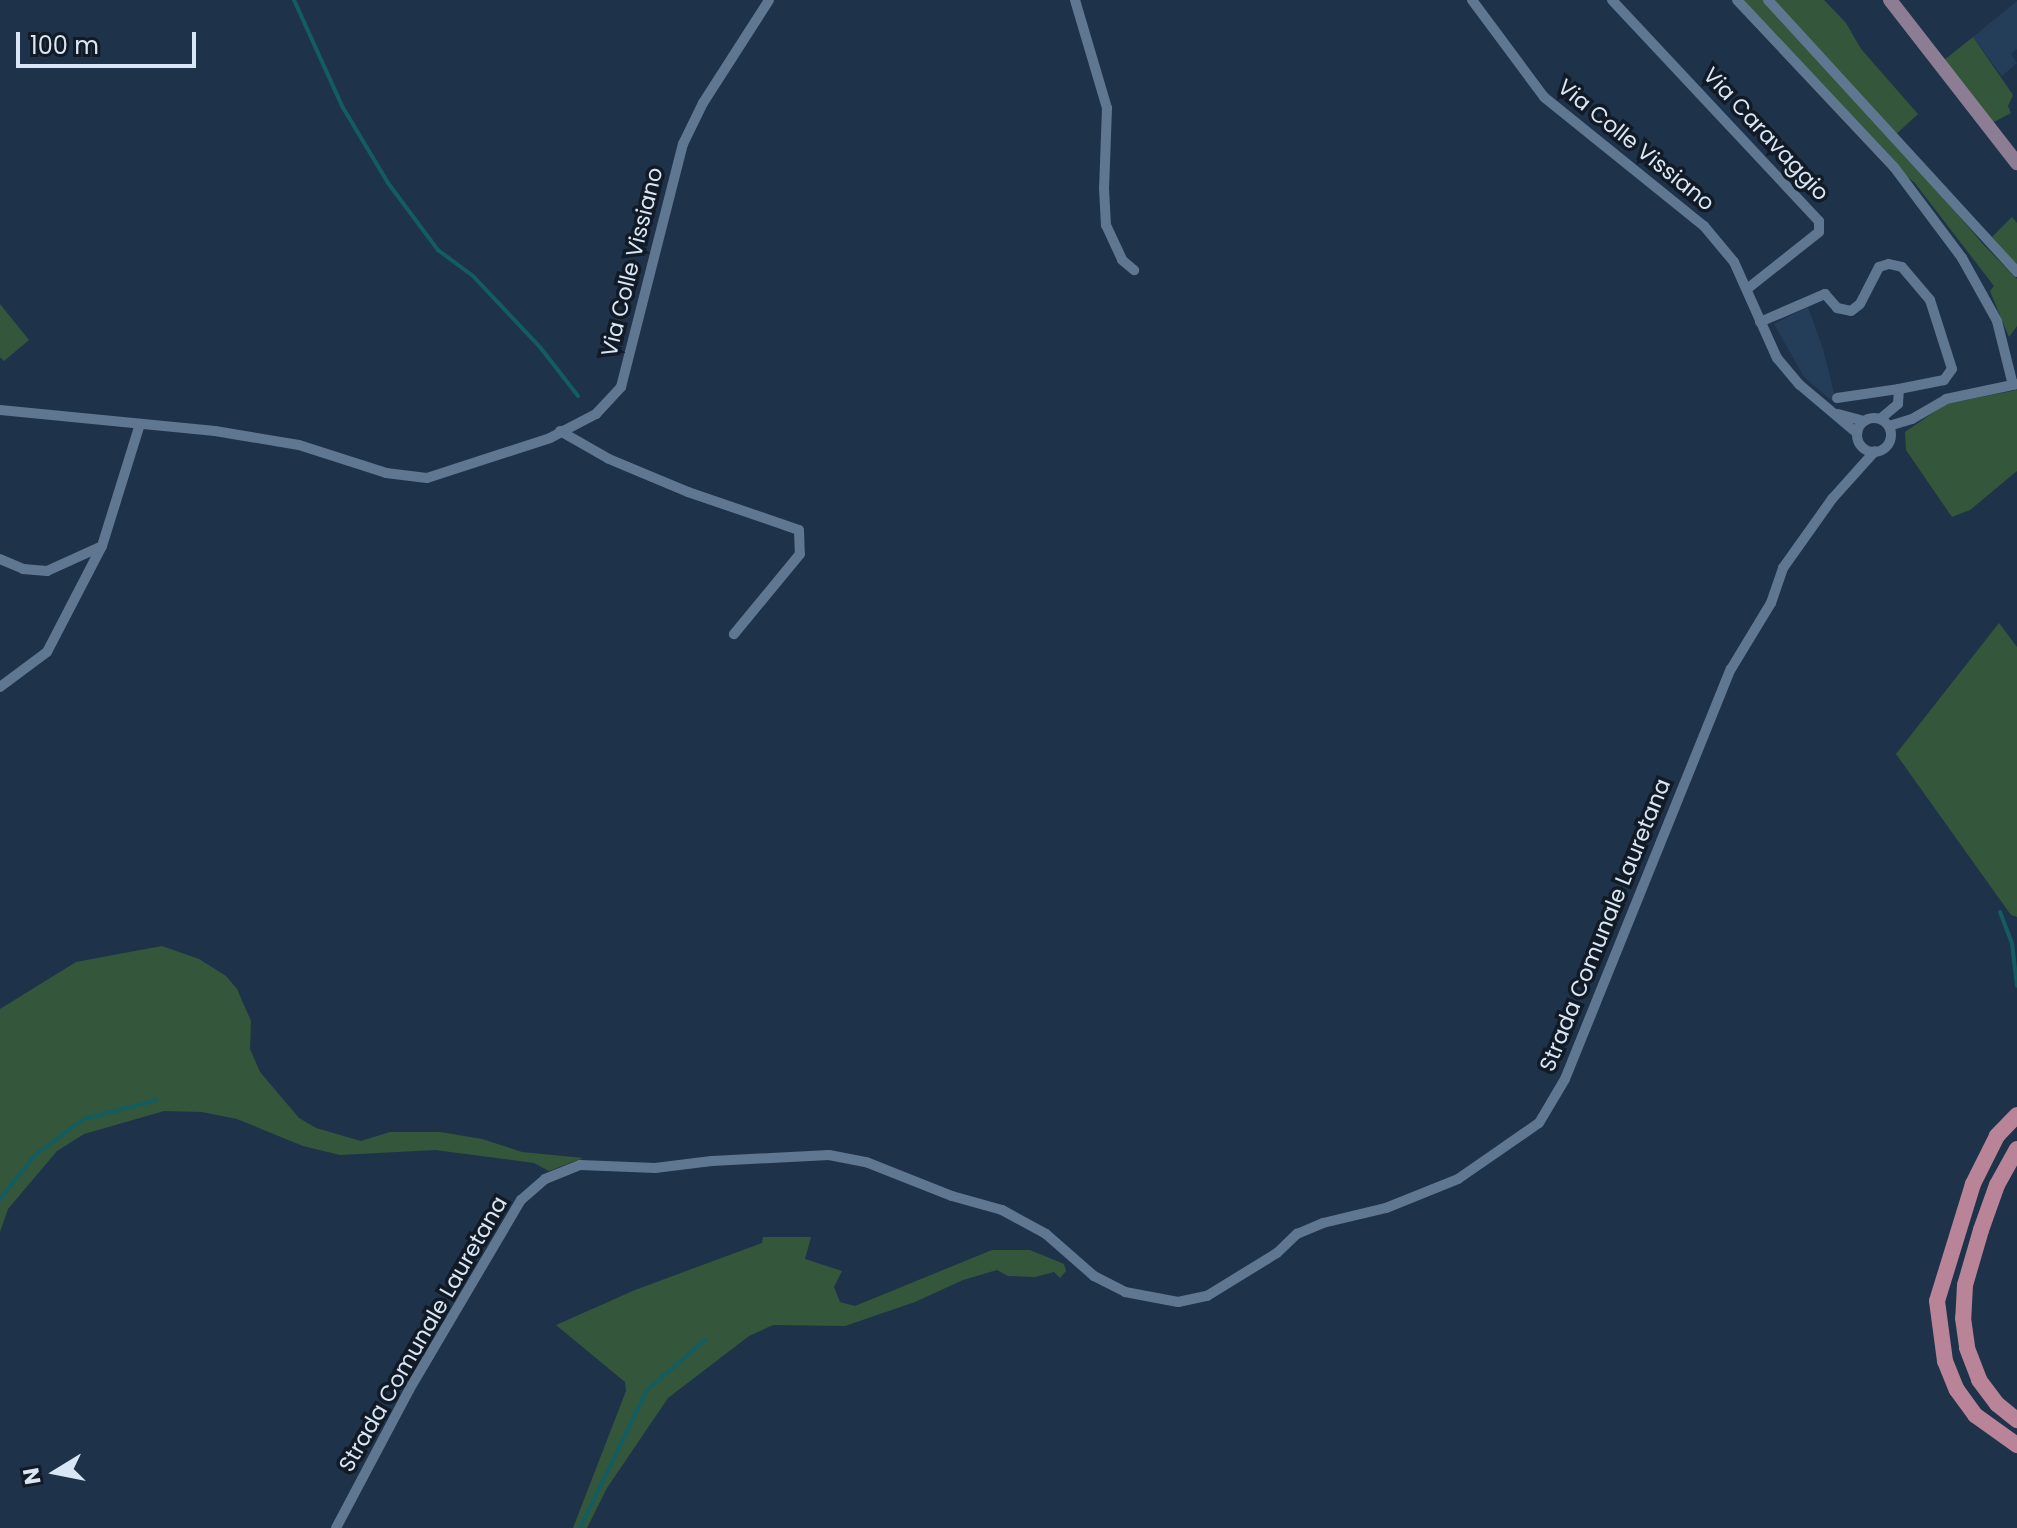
<!DOCTYPE html>
<style>
body{margin:0}
#map{position:relative;width:2017px;height:1528px;overflow:hidden;background:#1e334a;font-family:Poppins,sans-serif}
div>[style]{position:absolute}
.built>*{inset:0;background:#243e5a}
.green>*{inset:0;background:#34573b}
.stream>*{height:4px;margin:-2px;padding:0 2px;transform-origin:2px;border-radius:2px;background:#135c60}
.street>*{height:10px;margin:-5px;padding:0 5px;transform-origin:5px;border-radius:5px;background:#5f7790}
.street>.ring{margin:-5px;padding:0;box-sizing:content-box;background:none;border:10px solid #5f7790;border-radius:50%}
.secondary>*{height:14px;margin:-7px;padding:0 7px;transform-origin:7px;border-radius:7px;background:#8c7d94}
.primary>*{height:16px;margin:-8px;padding:0 8px;transform-origin:8px;border-radius:8px;background:#b98497}
span{translate:-50% -50%;white-space:nowrap;text-align:center;line-height:1.15;-webkit-text-stroke:7px #111a25;paint-order:stroke}
.street-label{font-size:22px;color:#d9e6f5}
.north{position:absolute;left:16px;top:1432px;width:80px;height:80px;-webkit-text-stroke:6px #111a25;paint-order:stroke;rotate:260deg;font-size:22px;font-weight:700;line-height:32px;text-align:center;color:#d9e6f5}
.north::after{content:'';display:block;margin:auto;width:28px;height:36px;background:#d9e6f5;clip-path:polygon(50% 0,100% 100%,50% 72%,0 100%)}
.scale{position:absolute;left:16px;top:32px;width:180px;height:36px;box-sizing:border-box;border:4px solid #d9e6f5;border-top:0;padding-left:10px;font-size:24px;line-height:28px;white-space:nowrap;color:#d9e6f5;-webkit-text-stroke:6px #111a25;paint-order:stroke}
</style>
<div id="map">
<div class="built">
<div style="clip-path:polygon(2017px 1px,2017px 49px,2011px 54px,2017px 63px,2002px 76px,1973px 37px)"></div>
<div style="clip-path:polygon(1808px 307px,1823px 349px,1837px 405px,1804px 377px,1774px 324px)"></div>
</div>
<div class="green">
<div style="clip-path:polygon(1737px 0,1824px 0,1846px 23px,1861px 49px,1918px 114px,1893px 137px,1982px 243px,2017px 279px,2017px 326px,2009px 337px,1990px 291px,1994px 286px,1914px 182px,1894px 167px)"></div>
<div style="clip-path:polygon(1973px 37px,2013px 95px,2008px 106px,2011px 113px,1992px 123px,1943px 61px)"></div>
<div style="clip-path:polygon(2012px 217px,2017px 223px,2017px 266px,1992px 237px)"></div>
<div style="clip-path:polygon(0 304px,29px 340px,4px 361px,0 357px)"></div>
<div style="clip-path:polygon(2017px 390px,2017px 471px,1970px 510px,1952px 517px,1906px 450px,1905px 432px,1946px 404px)"></div>
<div style="clip-path:polygon(1999px 623px,2017px 647px,2017px 917px,2011px 915px,1896px 754px)"></div>
<div style="clip-path:polygon(162px 946px,199px 959px,226px 976px,237px 989px,251px 1021px,250px 1049px,260px 1072px,299px 1118px,316px 1128px,361px 1141px,390px 1132px,440px 1132px,482px 1139px,522px 1152px,583px 1158px,549px 1171px,534px 1163px,435px 1150px,340px 1155px,303px 1146px,237px 1119px,202px 1112px,164px 1111px,84px 1134px,57px 1151px,8px 1209px,0 1232px,0 1009px,76px 962px)"></div>
<div style="clip-path:polygon(763px 1237px,811px 1237px,805px 1259px,842px 1271px,834px 1287px,840px 1302px,855px 1306px,992px 1250px,1030px 1250px,1064px 1264px,1066px 1271px,1060px 1278px,1054px 1272px,1035px 1277px,1008px 1276px,997px 1270px,963px 1280px,915px 1302px,845px 1326px,773px 1325px,749px 1336px,668px 1398px,607px 1488px,587px 1528px,573px 1528px,626px 1391px,625px 1382px,556px 1325px,635px 1290px,762px 1243px)"></div>
</div>
<div class="stream">
<div style="left:294px;top:0;width:116px;rotate:65.6deg"></div>
<div style="left:342px;top:106px;width:90px;rotate:59.1deg"></div>
<div style="left:388px;top:183px;width:84px;rotate:53.3deg"></div>
<div style="left:438px;top:250px;width:44px;rotate:36.6deg"></div>
<div style="left:473px;top:276px;width:98px;rotate:46.7deg"></div>
<div style="left:540px;top:347px;width:62px;rotate:52.2deg"></div>
<div style="left:2000px;top:912px;width:33px;rotate:69deg"></div>
<div style="left:2012px;top:943px;width:43px;rotate:83.4deg"></div>
<div style="left:0;top:1199px;width:56px;rotate:-51.5deg"></div>
<div style="left:35px;top:1155px;width:61px;rotate:-36.3deg"></div>
<div style="left:84px;top:1119px;width:75px;rotate:-14.6deg"></div>
<div style="left:580px;top:1528px;width:153px;rotate:-64.1deg"></div>
<div style="left:647px;top:1390px;width:78px;rotate:-40.8deg"></div>
</div>
<div class="street">
<div style="left:1075px;top:0;width:113px;rotate:73.5deg"></div>
<div style="left:1107px;top:108px;width:80px;rotate:92.1deg"></div>
<div style="left:1104px;top:188px;width:37px;rotate:87deg"></div>
<div style="left:1106px;top:225px;width:38px;rotate:65deg"></div>
<div style="left:1122px;top:260px;width:16px;rotate:40deg"></div>
<div style="left:1472px;top:0;width:121px;rotate:53.4deg"></div>
<div style="left:1544px;top:97px;width:206px;rotate:38.9deg"></div>
<div style="left:1704px;top:226px;width:47px;rotate:50.2deg"></div>
<div style="left:1734px;top:262px;width:105px;rotate:65.9deg"></div>
<div style="left:1777px;top:358px;width:35px;rotate:50deg"></div>
<div style="left:1800px;top:385px;width:75px;rotate:40.1deg"></div>
<div style="left:1612px;top:0;width:303px;rotate:46.9deg"></div>
<div style="left:1819px;top:221px;width:11px;rotate:90deg"></div>
<div style="left:1819px;top:232px;width:92px;rotate:141.6deg"></div>
<div style="left:1737px;top:0;width:229px;rotate:46.8deg"></div>
<div style="left:1894px;top:167px;width:114px;rotate:53.2deg"></div>
<div style="left:1962px;top:258px;width:72px;rotate:60.9deg"></div>
<div style="left:1997px;top:321px;width:66px;rotate:76deg"></div>
<div style="left:1768px;top:0;width:369px;rotate:47.5deg"></div>
<div style="left:1760px;top:322px;width:71px;rotate:-23.3deg"></div>
<div style="left:1825px;top:294px;width:18px;rotate:49deg"></div>
<div style="left:1837px;top:308px;width:14px;rotate:12deg"></div>
<div style="left:1851px;top:311px;width:11px;rotate:-38deg"></div>
<div style="left:1860px;top:304px;width:42px;rotate:-62.8deg"></div>
<div style="left:1879px;top:267px;width:10px;rotate:-17deg"></div>
<div style="left:1889px;top:264px;width:13px;rotate:13deg"></div>
<div style="left:1902px;top:267px;width:43px;rotate:49.7deg"></div>
<div style="left:1930px;top:300px;width:72px;rotate:72.3deg"></div>
<div style="left:1952px;top:369px;width:14px;rotate:126deg"></div>
<div style="left:1944px;top:380px;width:46px;rotate:168.7deg"></div>
<div style="left:1899px;top:389px;width:15px;rotate:94deg"></div>
<div style="left:1898px;top:404px;width:23px;rotate:140deg"></div>
<div style="left:1837px;top:398px;width:63px;rotate:-8.3deg"></div>
<div style="left:0;top:410px;width:216px;rotate:5.6deg"></div>
<div style="left:215px;top:431px;width:85px;rotate:9.5deg"></div>
<div style="left:299px;top:445px;width:91px;rotate:17.8deg"></div>
<div style="left:386px;top:473px;width:41px;rotate:7deg"></div>
<div style="left:427px;top:478px;width:129px;rotate:-18deg"></div>
<div style="left:550px;top:438px;width:52px;rotate:-27.6deg"></div>
<div style="left:596px;top:414px;width:37px;rotate:-47deg"></div>
<div style="left:621px;top:387px;width:251px;rotate:-75.7deg"></div>
<div style="left:683px;top:144px;width:46px;rotate:-64deg"></div>
<div style="left:703px;top:103px;width:122px;rotate:-57.3deg"></div>
<div style="left:1838px;top:414px;width:27px;rotate:15deg"></div>
<div class="ring" style="left:1857px;top:418px;width:24px;height:24px"></div>
<div style="left:1889px;top:426px;width:24px;rotate:-17deg"></div>
<div style="left:1912px;top:419px;width:39px;rotate:-30deg"></div>
<div style="left:1946px;top:399px;width:73px;rotate:-11.9deg"></div>
<div style="left:560px;top:431px;width:56px;rotate:29.7deg"></div>
<div style="left:609px;top:459px;width:86px;rotate:22.7deg"></div>
<div style="left:688px;top:492px;width:117px;rotate:18.9deg"></div>
<div style="left:799px;top:530px;width:24px;rotate:88deg"></div>
<div style="left:800px;top:554px;width:104px;rotate:129.5deg"></div>
<div style="left:0;top:559px;width:25px;rotate:23deg"></div>
<div style="left:23px;top:569px;width:24px;rotate:5deg"></div>
<div style="left:47px;top:571px;width:60px;rotate:-24.4deg"></div>
<div style="left:0;top:687px;width:59px;rotate:-36.7deg"></div>
<div style="left:47px;top:652px;width:119px;rotate:-62.6deg"></div>
<div style="left:102px;top:546px;width:128px;rotate:-72.7deg"></div>
<div style="left:336px;top:1528px;width:156px;rotate:-62.1deg"></div>
<div style="left:409px;top:1390px;width:221px;rotate:-59.5deg"></div>
<div style="left:521px;top:1200px;width:32px;rotate:-41deg"></div>
<div style="left:545px;top:1179px;width:38px;rotate:-22deg"></div>
<div style="left:580px;top:1165px;width:75px;rotate:2.3deg"></div>
<div style="left:655px;top:1168px;width:57px;rotate:-7deg"></div>
<div style="left:712px;top:1161px;width:117px;rotate:-2.9deg"></div>
<div style="left:829px;top:1155px;width:38px;rotate:11deg"></div>
<div style="left:866px;top:1162px;width:92px;rotate:21.6deg"></div>
<div style="left:952px;top:1196px;width:52px;rotate:15.6deg"></div>
<div style="left:1002px;top:1210px;width:50px;rotate:28.6deg"></div>
<div style="left:1046px;top:1234px;width:64px;rotate:41.2deg"></div>
<div style="left:1094px;top:1276px;width:35px;rotate:27deg"></div>
<div style="left:1125px;top:1292px;width:54px;rotate:10.7deg"></div>
<div style="left:1178px;top:1302px;width:30px;rotate:-12deg"></div>
<div style="left:1207px;top:1296px;width:82px;rotate:-31.6deg"></div>
<div style="left:1277px;top:1253px;width:28px;rotate:-44deg"></div>
<div style="left:1297px;top:1234px;width:28px;rotate:-23deg"></div>
<div style="left:1323px;top:1223px;width:65px;rotate:-13.4deg"></div>
<div style="left:1386px;top:1208px;width:78px;rotate:-21.9deg"></div>
<div style="left:1458px;top:1179px;width:98px;rotate:-34.7deg"></div>
<div style="left:1539px;top:1123px;width:51px;rotate:-59.4deg"></div>
<div style="left:1565px;top:1079px;width:442px;rotate:-68deg"></div>
<div style="left:1731px;top:669px;width:77px;rotate:-58.8deg"></div>
<div style="left:1771px;top:603px;width:37px;rotate:-71deg"></div>
<div style="left:1783px;top:568px;width:85px;rotate:-54.6deg"></div>
<div style="left:1832px;top:499px;width:64px;rotate:-48.1deg"></div>
</div>
<div class="secondary">
<div style="left:1890px;top:0;width:207px;rotate:52.1deg"></div>
</div>
<div class="primary">
<div style="left:2017px;top:1115px;width:29px;rotate:134deg"></div>
<div style="left:1997px;top:1136px;width:54px;rotate:116.6deg"></div>
<div style="left:1973px;top:1184px;width:122px;rotate:107.1deg"></div>
<div style="left:1937px;top:1301px;width:61px;rotate:82.4deg"></div>
<div style="left:1945px;top:1361px;width:31px;rotate:68deg"></div>
<div style="left:1957px;top:1390px;width:31px;rotate:54deg"></div>
<div style="left:1975px;top:1415px;width:52px;rotate:35.5deg"></div>
<div style="left:2017px;top:1149px;width:41px;rotate:119.1deg"></div>
<div style="left:1997px;top:1185px;width:48px;rotate:109.6deg"></div>
<div style="left:1981px;top:1230px;width:57px;rotate:106.2deg"></div>
<div style="left:1965px;top:1285px;width:33px;rotate:93deg"></div>
<div style="left:1963px;top:1318px;width:30px;rotate:82deg"></div>
<div style="left:1967px;top:1348px;width:34px;rotate:69deg"></div>
<div style="left:1979px;top:1380px;width:30px;rotate:53deg"></div>
<div style="left:1997px;top:1404px;width:26px;rotate:39deg"></div>
</div>
<div class="street-label">
<span style="left:1766px;top:134px;rotate:47deg">Via Caravaggio</span>
<span style="left:1636px;top:145px;rotate:39deg">Via Colle Vissiano</span>
<span style="left:632px;top:262px;rotate:-76deg">Via Colle Vissiano</span>
<span style="left:1605px;top:925px;rotate:-68deg">Strada Comunale Lauretana</span>
<span style="left:423px;top:1334px;rotate:-60deg">Strada Comunale Lauretana</span>
</div>
<div class="north">N</div>
<div class="scale">100 m</div>
</div>
